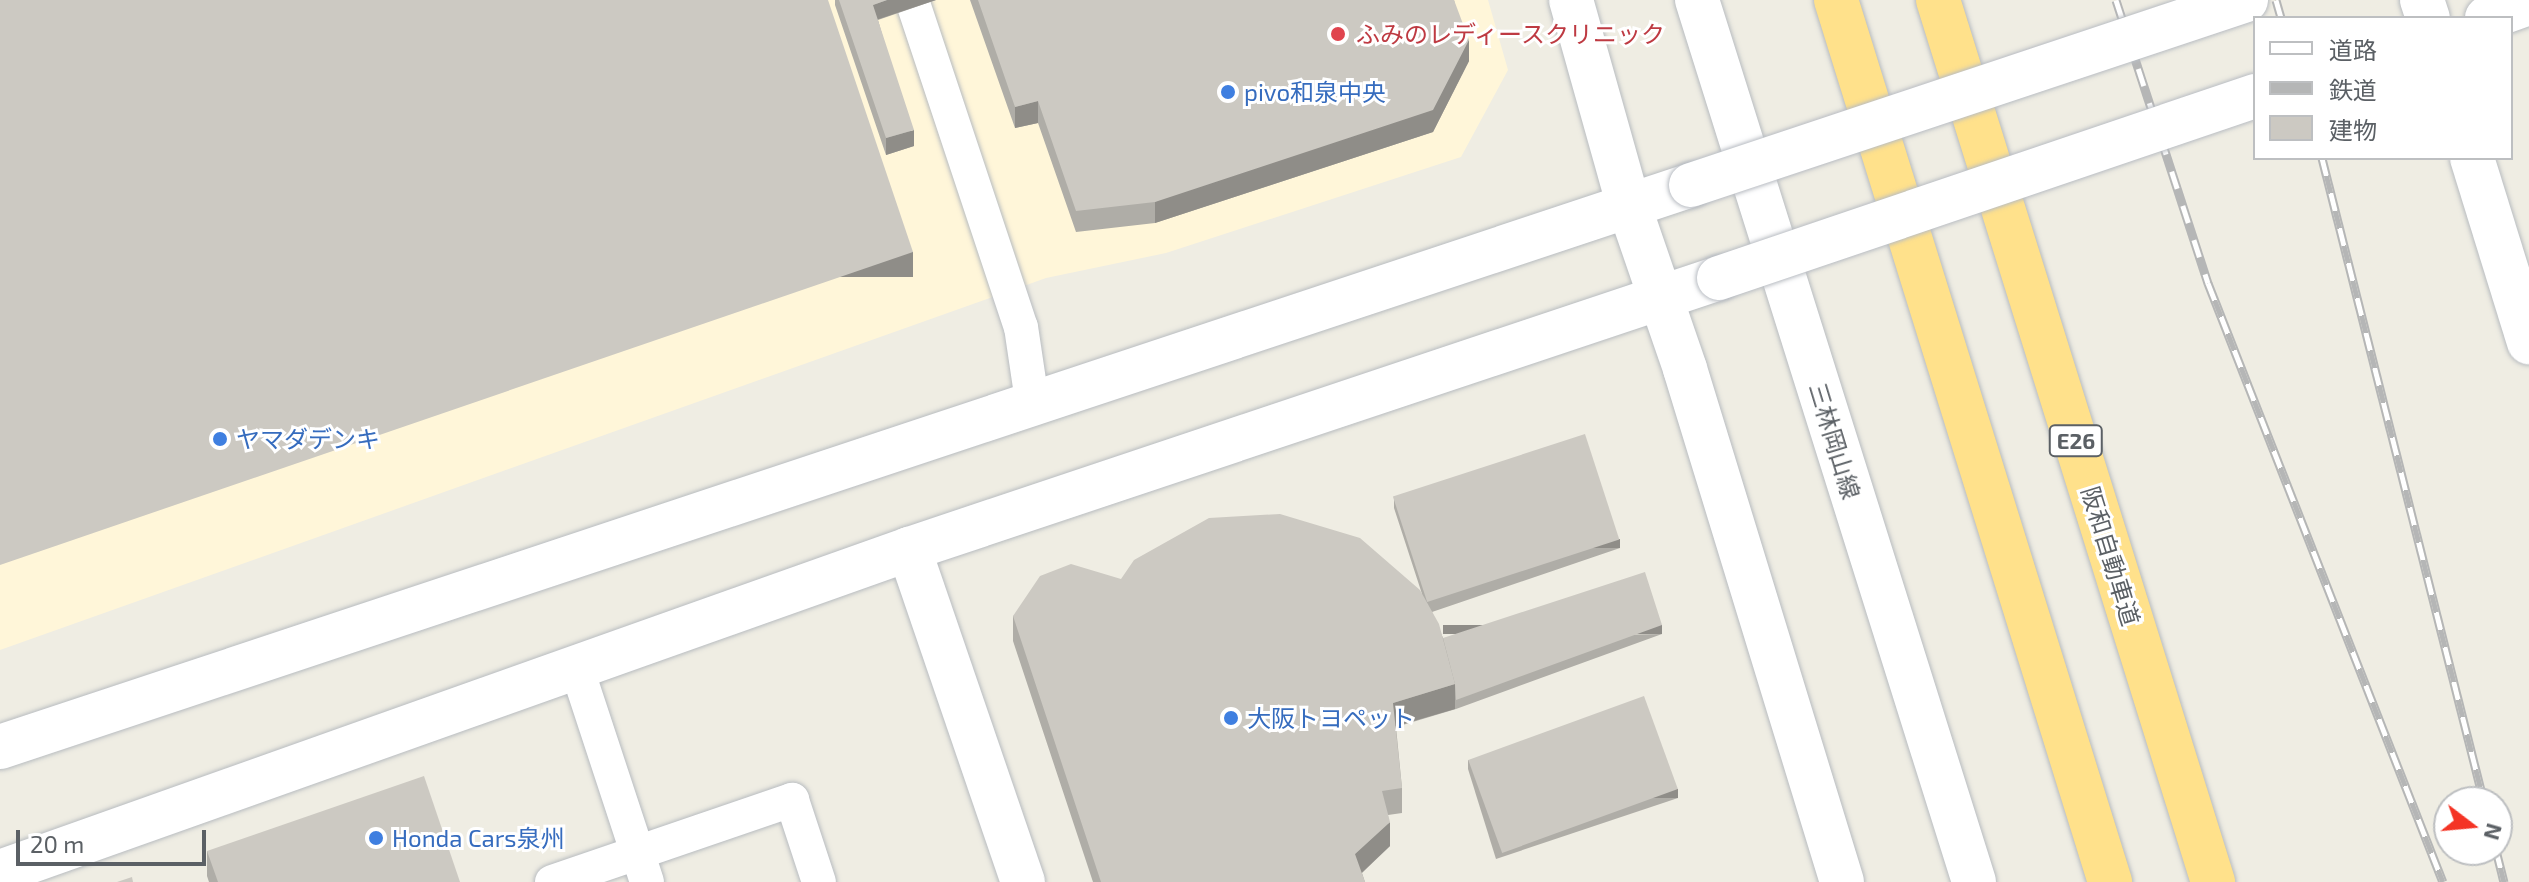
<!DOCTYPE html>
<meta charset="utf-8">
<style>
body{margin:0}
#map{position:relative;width:2529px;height:882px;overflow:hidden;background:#efede3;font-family:"Exo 2","Noto Sans JP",sans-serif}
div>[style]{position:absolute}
.commercial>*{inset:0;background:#fff6d9}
.roads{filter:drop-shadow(0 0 2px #b8bcc0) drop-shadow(0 0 2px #b8bcc0)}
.lane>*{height:34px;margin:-17px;padding:0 17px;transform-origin:17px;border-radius:17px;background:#fff}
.street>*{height:44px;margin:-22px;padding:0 22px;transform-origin:22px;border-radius:22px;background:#fff}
.secondary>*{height:44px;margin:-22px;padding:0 22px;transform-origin:22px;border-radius:22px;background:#fff}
.highway>*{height:44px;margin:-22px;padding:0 22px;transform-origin:22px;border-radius:22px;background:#ffe18b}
.rail>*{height:9px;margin-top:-4.5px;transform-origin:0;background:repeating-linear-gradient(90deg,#fff 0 18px,#b5b6b6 0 36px);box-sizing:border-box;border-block:2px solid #b5b6b6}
.bridges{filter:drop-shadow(0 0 2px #b9bdc3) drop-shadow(0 0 2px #b9bdc3)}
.secondary-bridge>*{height:44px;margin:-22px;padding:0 22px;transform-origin:22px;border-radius:22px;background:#fff}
.wall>*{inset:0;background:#afada7}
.shaded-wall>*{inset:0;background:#8f8d88;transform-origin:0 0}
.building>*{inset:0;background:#ccc9c2;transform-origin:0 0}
.dots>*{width:22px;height:22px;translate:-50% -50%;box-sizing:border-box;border:4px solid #fff;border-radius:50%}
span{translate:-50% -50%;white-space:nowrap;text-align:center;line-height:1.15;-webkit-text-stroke:6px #fff;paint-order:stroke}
.shield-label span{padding:2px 6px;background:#fff;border:2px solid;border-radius:6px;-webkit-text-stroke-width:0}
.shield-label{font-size:22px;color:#5b6065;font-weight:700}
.health-label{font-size:24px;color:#be3a42}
.left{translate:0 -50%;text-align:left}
.shop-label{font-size:24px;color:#366cbe}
.street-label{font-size:24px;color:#5b6065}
.legend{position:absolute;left:2253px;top:16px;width:260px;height:144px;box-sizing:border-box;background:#fff;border:2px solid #bdbfc1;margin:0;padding:10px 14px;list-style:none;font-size:24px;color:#5b6065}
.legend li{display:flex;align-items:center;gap:16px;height:40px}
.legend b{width:40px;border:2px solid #bdbfc1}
.north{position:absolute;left:2433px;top:786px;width:80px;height:80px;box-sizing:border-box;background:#fff;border:2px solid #bdbfc1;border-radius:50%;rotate:106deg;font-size:22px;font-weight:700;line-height:32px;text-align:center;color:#5b6065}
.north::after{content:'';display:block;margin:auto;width:28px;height:36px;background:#f43425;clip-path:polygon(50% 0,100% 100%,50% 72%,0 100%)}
.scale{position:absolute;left:16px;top:830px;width:190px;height:36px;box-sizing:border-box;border:4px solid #5b6065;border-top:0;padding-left:10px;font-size:24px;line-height:28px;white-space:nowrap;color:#5b6065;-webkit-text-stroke:6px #fff;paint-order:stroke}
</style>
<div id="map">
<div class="commercial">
<div style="clip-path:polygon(0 0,1488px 0,1508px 70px,1461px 157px,1166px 253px,1046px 278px,0 650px)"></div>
</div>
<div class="roads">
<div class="lane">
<div style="left:912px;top:0;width:345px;rotate:71.6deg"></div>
<div style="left:1021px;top:327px;width:75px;rotate:81.5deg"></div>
<div style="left:576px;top:666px;width:227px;rotate:71.8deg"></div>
<div style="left:552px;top:882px;width:254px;rotate:-18.9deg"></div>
<div style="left:792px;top:800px;width:86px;rotate:71.8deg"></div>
</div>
<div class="street">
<div style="left:909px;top:549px;width:352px;rotate:71.1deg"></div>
</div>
<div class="secondary">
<div style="left:1571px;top:0;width:214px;rotate:74.3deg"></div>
<div style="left:1629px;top:206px;width:172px;rotate:71deg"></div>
<div style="left:1685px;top:369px;width:536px;rotate:72.98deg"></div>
<div style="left:1697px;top:0;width:924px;rotate:72.56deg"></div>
<div style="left:2422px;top:0;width:19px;rotate:72deg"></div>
<div style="left:2487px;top:18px;width:45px;rotate:-19.7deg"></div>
<div style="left:2472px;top:158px;width:193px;rotate:72.8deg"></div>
<div style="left:0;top:747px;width:1782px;rotate:-18.38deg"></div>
<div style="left:0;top:872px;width:965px;rotate:-19.56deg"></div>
<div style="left:909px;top:549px;width:854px;rotate:-18.5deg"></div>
</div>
<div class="highway">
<div style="left:1836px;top:0;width:924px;rotate:72.74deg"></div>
<div style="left:1938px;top:0;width:924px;rotate:72.68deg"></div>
</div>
</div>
<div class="rail">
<div style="left:2116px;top:0;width:298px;rotate:72deg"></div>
<div style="left:2208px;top:283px;width:643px;rotate:68.58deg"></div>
<div style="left:2276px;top:0;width:19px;rotate:74deg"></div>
<div style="left:2322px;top:158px;width:664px;rotate:75.88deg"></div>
<div style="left:2496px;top:850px;width:33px;rotate:76deg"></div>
</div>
<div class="bridges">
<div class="secondary-bridge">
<div style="left:1691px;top:185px;width:585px;rotate:-18.43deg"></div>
<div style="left:1719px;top:278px;width:566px;rotate:-18.76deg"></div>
</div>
</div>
<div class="wall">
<div style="clip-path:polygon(835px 0,936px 0,878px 20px,914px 146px,886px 155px,835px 5px)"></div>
<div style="clip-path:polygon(970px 0,1454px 0,1469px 61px,1433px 132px,1155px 223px,1076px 232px,1038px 123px,1015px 128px)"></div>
<div style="clip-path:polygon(1394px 499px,1620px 548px,1432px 612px,1443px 638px,1662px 634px,1456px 709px,1396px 727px,1402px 788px,1402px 813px,1388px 815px,1390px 846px,1362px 873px,1365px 882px,1093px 882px,1013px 641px,1013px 616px,1121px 579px,1422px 594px,1394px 508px)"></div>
<div style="clip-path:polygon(1468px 760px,1678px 798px,1496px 859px,1468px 769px)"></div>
<div style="clip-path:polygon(207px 851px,460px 882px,209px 882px,207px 876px)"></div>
</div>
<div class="shaded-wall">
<div style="clip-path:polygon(887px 0,936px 0,873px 21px,873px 5px)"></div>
<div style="clip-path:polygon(1469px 40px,1469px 61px,1433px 132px,1155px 223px,1155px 202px)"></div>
<div style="clip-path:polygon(1038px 101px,1038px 123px,1015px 128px,1015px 107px)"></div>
<div style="clip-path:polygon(914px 130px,914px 146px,886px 155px,886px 138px)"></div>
<div style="left:913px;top:252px;width:25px;height:965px;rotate:90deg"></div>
<div style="left:1620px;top:539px;width:9px;height:201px;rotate:90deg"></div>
<div style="left:1662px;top:625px;width:9px;height:219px;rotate:90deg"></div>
<div style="clip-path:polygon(1455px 684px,1455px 709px,1393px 727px,1393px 703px)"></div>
<div style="left:1678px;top:789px;width:9px;height:192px;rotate:90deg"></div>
<div style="clip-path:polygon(1390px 822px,1390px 846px,1355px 879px,1355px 854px)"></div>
</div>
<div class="building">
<div style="clip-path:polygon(0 0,828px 0,913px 252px,0 565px)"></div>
<div style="clip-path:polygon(839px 0,887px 0,873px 5px,914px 130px,886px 138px)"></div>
<div style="clip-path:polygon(978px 0,1454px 0,1469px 40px,1433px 110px,1155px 202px,1076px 211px,1038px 101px,1015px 107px)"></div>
<div style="left:1585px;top:434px;width:111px;height:202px;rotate:72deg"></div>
<div style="clip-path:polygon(1280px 514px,1360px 538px,1420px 590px,1439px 624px,1455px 684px,1393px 703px,1402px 788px,1382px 791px,1390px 822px,1355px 854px,1365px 882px,1101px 882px,1013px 616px,1040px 576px,1071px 564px,1121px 579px,1134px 560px,1209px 518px)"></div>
<div style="clip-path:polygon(1645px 572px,1662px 625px,1456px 700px,1455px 684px,1443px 638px)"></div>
<div style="left:1644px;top:696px;width:99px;height:187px;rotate:70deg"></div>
<div style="clip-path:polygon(424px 776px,460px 882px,218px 882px,207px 851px)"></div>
<div style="clip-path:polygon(132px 877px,133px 882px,117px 882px)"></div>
</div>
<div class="dots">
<div style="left:1338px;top:34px;background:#e0444e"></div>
<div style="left:1228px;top:92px;background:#3f7fe0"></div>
<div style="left:220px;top:439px;background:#3f7fe0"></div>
<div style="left:1231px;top:718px;background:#3f7fe0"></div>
<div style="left:376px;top:838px;background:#3f7fe0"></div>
</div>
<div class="shield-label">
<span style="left:2076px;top:441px">E26</span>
</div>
<div class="health-label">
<span class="left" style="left:1356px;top:34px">ふみのレディースクリニック</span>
</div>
<div class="shop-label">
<span class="left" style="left:1244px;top:92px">pivo和泉中央</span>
<span class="left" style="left:236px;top:439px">ヤマダデンキ</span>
<span class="left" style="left:1247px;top:718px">大阪トヨペット</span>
<span class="left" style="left:392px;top:838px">Honda Cars泉州</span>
</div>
<div class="street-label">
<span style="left:1835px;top:441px;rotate:73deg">三林岡山線</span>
<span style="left:2111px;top:556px;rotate:73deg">阪和自動車道</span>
</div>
<ul class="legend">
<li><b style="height:10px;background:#fff"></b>道路</li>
<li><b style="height:10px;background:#b5b6b6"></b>鉄道</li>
<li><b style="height:22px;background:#ccc9c2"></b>建物</li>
</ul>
<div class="north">N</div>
<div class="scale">20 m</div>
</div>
